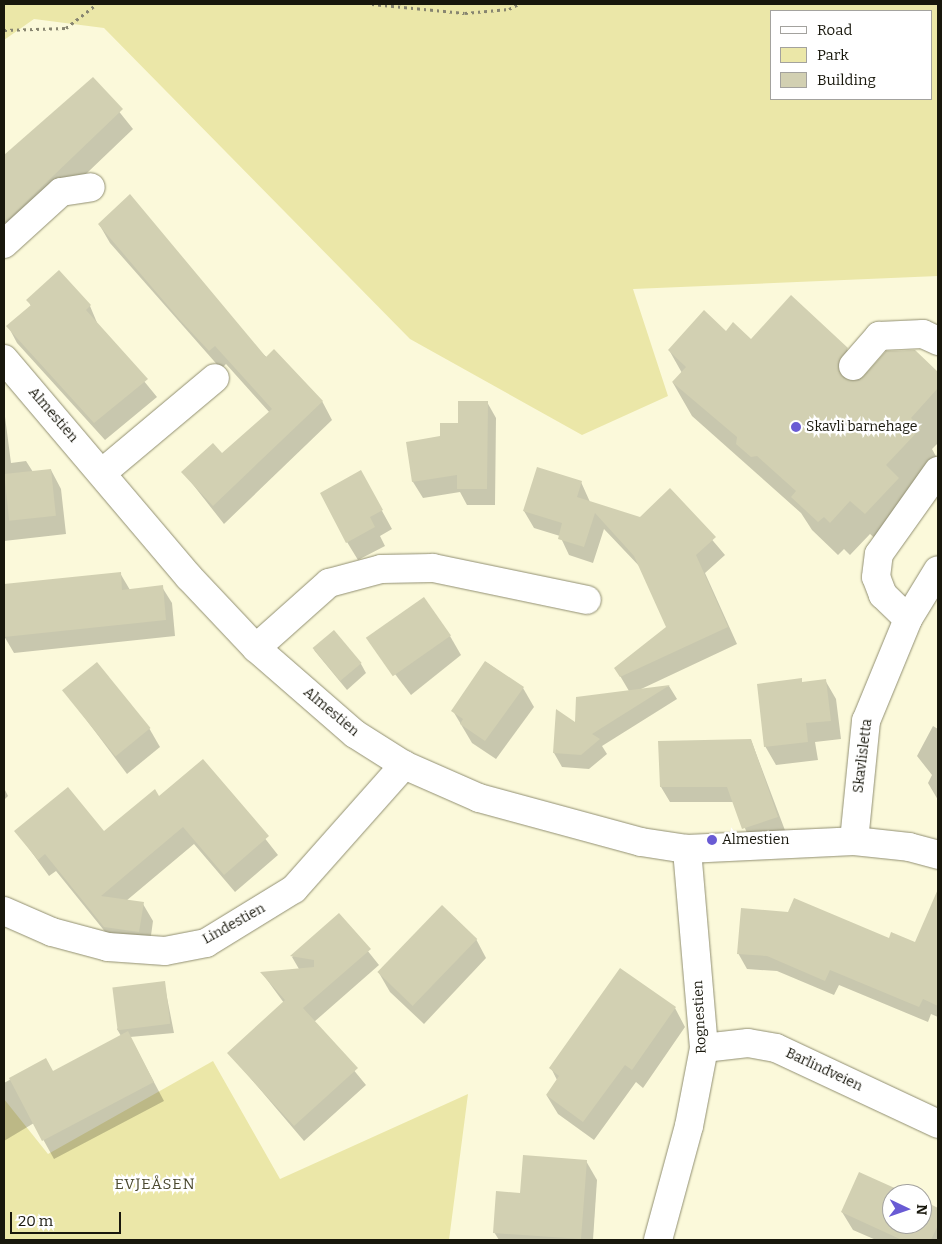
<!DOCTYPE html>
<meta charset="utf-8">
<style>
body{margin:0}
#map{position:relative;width:942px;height:1244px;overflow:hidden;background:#fbf9da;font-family:Bitter,serif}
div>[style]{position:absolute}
.green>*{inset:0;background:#ebe7a8}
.shadow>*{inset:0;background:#0003}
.building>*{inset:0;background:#d2d0b2;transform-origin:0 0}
.path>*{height:3px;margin-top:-1.5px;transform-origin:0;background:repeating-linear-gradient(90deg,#878570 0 2.5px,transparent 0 6.5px)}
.roads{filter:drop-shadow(0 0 1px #918f72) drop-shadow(0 0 1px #918f72)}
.minor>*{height:28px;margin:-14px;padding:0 14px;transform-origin:14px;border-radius:14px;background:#fff}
.dots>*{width:14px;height:14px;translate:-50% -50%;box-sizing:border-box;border:2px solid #fff;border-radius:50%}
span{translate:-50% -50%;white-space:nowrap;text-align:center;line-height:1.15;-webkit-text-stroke:4.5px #fff;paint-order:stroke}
.street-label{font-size:14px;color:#18170c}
.poi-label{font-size:14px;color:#18170c}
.left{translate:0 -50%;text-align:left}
.neighbourhood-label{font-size:15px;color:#4b492f;letter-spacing:1px}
.frame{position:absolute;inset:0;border:5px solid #18170c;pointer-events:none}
.legend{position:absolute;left:770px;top:10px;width:162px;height:90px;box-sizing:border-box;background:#fff;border:1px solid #a3a29e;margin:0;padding:6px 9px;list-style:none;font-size:15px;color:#18170c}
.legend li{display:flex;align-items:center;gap:10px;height:25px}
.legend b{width:25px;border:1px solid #a3a29e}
.north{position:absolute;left:882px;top:1184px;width:50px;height:50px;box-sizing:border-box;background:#fff;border:1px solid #a3a29e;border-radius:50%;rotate:93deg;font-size:14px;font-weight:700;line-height:20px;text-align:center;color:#18170c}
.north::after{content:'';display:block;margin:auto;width:18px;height:22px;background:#695bd4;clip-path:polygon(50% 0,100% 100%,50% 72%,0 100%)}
.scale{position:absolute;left:10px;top:1212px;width:111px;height:22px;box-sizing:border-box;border:2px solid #18170c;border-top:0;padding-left:6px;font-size:15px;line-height:18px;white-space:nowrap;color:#18170c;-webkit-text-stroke:4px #fff;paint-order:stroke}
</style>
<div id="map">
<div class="green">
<div style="clip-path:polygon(evenodd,4px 4px,938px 4px,938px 276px,633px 289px,668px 396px,582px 435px,410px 339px,104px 28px,34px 19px,4px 40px,4px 4px,771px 11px,931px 11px,931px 99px,771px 99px,771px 11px)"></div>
<div style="clip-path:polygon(213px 1061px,280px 1179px,468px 1094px,449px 1240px,4px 1240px,4px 1099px,48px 1154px)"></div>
</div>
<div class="shadow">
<div style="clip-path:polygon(93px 79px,133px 129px,19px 238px,4px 221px,4px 153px,7px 157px)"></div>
<div style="clip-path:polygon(99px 224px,322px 401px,332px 420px,224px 524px,183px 472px,222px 454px,270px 413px,226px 364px,221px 369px,110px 243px)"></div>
<div style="clip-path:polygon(28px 300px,90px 306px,98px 325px,157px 397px,105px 440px,17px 343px,8px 326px,31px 306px)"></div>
<div style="clip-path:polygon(726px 333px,751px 341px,847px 349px,863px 377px,915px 351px,938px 373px,938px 443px,932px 449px,938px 460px,885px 547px,870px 534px,850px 555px,844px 549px,838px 555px,812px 530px,801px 513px,692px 416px,673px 383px,682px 373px,669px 350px)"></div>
<div style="clip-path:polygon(487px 402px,496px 418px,495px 505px,467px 505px,460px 492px,423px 498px,413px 482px,408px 443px,442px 437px)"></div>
<div style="clip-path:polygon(4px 409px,11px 463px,26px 461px,33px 472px,51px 470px,61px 489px,66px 534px,4px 541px)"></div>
<div style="clip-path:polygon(581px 482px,590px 502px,640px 518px,670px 490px,725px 555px,705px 573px,737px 644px,639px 690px,669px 686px,677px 699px,602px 746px,607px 754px,589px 769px,562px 767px,554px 753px,629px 691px,616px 669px,668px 627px,641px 568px,604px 529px,593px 563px,569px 555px,560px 536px,534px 528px,524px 511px)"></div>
<div style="clip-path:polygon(371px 491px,392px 529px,380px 536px,385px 546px,358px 560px,347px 542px)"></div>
<div style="clip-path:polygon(120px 573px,130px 590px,162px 587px,172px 603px,175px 636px,14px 653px,4px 636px,4px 585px)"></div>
<div style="clip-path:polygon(450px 636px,461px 655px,411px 695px,372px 644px)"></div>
<div style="clip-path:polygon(314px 650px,361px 664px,366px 673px,347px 690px)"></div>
<div style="clip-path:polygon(486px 662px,523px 688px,534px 707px,496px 759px,472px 743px,453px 711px)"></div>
<div style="clip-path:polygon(825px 680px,836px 699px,841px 739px,815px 742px,818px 760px,776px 765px,765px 746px)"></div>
<div style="clip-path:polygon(64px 690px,149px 728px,160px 747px,127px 774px)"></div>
<div style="clip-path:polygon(933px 726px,938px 729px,938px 800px,928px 783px,932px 775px,917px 756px)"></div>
<div style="clip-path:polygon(751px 740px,786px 833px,752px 845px,734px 802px,670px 802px,661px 787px)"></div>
<div style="clip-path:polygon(203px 760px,278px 855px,235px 892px,194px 844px,126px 901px,143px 904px,153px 921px,149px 950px,115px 944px,56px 871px,49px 876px,16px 831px,104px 833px,159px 798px)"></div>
<div style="clip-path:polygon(4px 788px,8px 796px,4px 800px)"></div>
<div style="clip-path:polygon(938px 892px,938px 1017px,931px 1014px,928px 1022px,839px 985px,834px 995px,777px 971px,747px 969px,738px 953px,889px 940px,916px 944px)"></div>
<div style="clip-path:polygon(339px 915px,379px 965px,314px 1022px,366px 1085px,304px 1141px,229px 1053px,284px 1003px,262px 973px,299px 969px,292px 957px)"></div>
<div style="clip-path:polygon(476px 939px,486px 958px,424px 1024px,390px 992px,379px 973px)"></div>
<div style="clip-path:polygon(164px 982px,174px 1033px,130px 1037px,164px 1101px,54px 1159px,34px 1123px,4px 1141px,4px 1083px,46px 1060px,53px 1072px,121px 1036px,117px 1029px)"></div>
<div style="clip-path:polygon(675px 1008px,685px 1027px,643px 1088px,636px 1082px,594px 1140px,558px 1114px,547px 1096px,557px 1080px,551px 1068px)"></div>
<div style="clip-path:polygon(586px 1161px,597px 1180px,593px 1240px,499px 1240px,494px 1232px,521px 1194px)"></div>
<div style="clip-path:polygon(860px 1173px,901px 1194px,892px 1194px,892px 1224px,922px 1224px,922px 1204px,938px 1212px,938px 1240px,876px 1240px,853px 1230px,842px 1212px)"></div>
</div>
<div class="building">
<div style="clip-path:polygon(93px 77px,123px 109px,4px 223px,4px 155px)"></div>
<div style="clip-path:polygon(130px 194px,266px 357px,274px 349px,323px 401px,213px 506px,181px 472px,213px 443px,222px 453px,272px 409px,215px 346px,209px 351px,180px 320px,98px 224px)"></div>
<div style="clip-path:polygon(59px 270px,91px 305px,86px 310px,148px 379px,94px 423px,6px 326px,31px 305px,26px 300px)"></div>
<div style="clip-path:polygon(791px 295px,848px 348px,838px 364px,843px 378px,859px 381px,886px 351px,915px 350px,938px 372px,938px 388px,911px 418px,921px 428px,886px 465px,899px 478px,865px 514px,850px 501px,830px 523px,824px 517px,818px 522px,791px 497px,796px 491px,757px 456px,751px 457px,736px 444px,737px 437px,672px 382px,686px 367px,668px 350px,704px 310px,726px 331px,733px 322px,751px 339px)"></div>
<div style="clip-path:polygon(458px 401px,488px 401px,487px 489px,457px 489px,457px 475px,412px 482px,406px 442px,440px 436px,440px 423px,458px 423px)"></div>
<div style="clip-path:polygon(537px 467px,582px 481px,577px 497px,640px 517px,670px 488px,716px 537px,696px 555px,728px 627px,620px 677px,614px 668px,666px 627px,634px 556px,595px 513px,584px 547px,558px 539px,562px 523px,523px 511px)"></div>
<div style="left:51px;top:469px;width:47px;height:47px;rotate:84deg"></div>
<div style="clip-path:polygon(361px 470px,383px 510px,370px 517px,375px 527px,346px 543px,320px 493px)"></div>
<div style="clip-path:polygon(121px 572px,122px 590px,163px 585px,166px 620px,4px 637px,4px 584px)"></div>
<div style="left:424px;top:597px;width:47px;height:71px;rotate:55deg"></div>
<div style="left:334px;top:630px;width:43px;height:28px;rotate:50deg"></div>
<div style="clip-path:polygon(485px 661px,524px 687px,485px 741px,460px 724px,463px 719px,451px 711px)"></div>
<div style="left:97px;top:662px;width:85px;height:45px;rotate:51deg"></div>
<div style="clip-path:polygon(802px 678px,802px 682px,826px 679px,831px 721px,806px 723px,808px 742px,764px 747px,757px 684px)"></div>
<div style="clip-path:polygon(670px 685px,592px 734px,600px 739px,581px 755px,553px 753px,556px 709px,575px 722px,576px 697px)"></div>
<div style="clip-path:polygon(751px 739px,778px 817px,742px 829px,727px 787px,660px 787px,658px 741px)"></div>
<div style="clip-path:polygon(203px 759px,269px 836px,224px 875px,183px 827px,101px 896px,144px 902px,139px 932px,104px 927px,45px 854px,38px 860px,14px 831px,68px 787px,104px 831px,155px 789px,159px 796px)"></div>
<div style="clip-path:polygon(938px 889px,938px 1006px,923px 999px,919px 1007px,830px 970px,825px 981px,767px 956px,737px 954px,741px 908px,788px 912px,794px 898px,889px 938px,891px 932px,915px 942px)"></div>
<div style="left:442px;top:905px;width:49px;height:93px;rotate:44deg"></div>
<div style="clip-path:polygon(339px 913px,371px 949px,303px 1008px,358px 1068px,294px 1126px,227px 1053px,285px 1000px,260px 972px,314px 967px,314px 960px,290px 956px)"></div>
<div style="clip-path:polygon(620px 968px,676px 1007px,632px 1070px,625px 1065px,583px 1122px,546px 1095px,559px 1076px,549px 1068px)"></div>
<div style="left:165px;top:981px;width:43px;height:53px;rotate:83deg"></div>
<div style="clip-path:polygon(128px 1031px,154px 1082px,42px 1141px,9px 1078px,46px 1058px,53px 1071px)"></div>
<div style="clip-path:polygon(523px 1155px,587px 1160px,581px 1239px,493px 1233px,496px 1191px,520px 1193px)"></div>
<div style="clip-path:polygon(859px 1172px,908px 1194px,892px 1194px,892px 1224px,922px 1224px,922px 1200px,938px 1208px,938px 1225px,931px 1240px,902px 1240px,841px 1212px)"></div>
</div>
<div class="path">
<div style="left:372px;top:4px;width:93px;rotate:5.5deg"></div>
<div style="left:465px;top:13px;width:44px;rotate:-5.2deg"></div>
<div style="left:509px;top:9px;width:11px;rotate:-27deg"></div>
<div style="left:4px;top:30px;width:62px;rotate:-1.8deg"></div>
<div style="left:66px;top:28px;width:39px;rotate:-38deg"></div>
</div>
<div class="roads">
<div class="minor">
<div style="left:4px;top:244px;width:77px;rotate:-42.4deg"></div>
<div style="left:61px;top:192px;width:30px;rotate:-9deg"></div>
<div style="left:4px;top:359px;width:286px;rotate:49.7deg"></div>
<div style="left:189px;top:577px;width:98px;rotate:46.7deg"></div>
<div style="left:256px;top:648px;width:131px;rotate:41deg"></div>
<div style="left:355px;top:734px;width:58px;rotate:32.3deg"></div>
<div style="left:404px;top:765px;width:82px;rotate:23.7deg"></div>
<div style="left:479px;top:798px;width:168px;rotate:15.2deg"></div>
<div style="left:641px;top:842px;width:47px;rotate:8.7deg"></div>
<div style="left:687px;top:849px;width:167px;rotate:-2.7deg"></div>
<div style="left:854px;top:841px;width:55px;rotate:6.2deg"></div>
<div style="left:909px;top:847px;width:30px;rotate:15deg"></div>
<div style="left:853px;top:366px;width:40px;rotate:-49deg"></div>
<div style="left:879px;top:336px;width:44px;rotate:-2.6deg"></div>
<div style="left:923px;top:334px;width:17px;rotate:25deg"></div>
<div style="left:103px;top:472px;width:146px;rotate:-40deg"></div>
<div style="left:908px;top:619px;width:35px;rotate:-136deg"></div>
<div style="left:883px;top:595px;width:19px;rotate:-111deg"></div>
<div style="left:876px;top:577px;width:23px;rotate:-83deg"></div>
<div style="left:879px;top:554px;width:102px;rotate:-54.6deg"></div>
<div style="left:256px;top:648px;width:98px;rotate:-41.7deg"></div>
<div style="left:329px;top:583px;width:54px;rotate:-15.1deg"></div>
<div style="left:381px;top:569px;width:52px;rotate:-1.1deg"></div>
<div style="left:433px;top:568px;width:157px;rotate:11.7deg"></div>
<div style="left:854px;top:841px;width:121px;rotate:-84.3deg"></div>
<div style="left:866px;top:721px;width:110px;rotate:-67.6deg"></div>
<div style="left:908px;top:619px;width:57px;rotate:-58.5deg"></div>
<div style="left:4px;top:911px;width:52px;rotate:23.6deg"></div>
<div style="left:52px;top:932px;width:58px;rotate:15deg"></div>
<div style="left:108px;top:947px;width:57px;rotate:4deg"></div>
<div style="left:165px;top:951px;width:42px;rotate:-11deg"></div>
<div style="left:206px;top:943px;width:103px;rotate:-31.5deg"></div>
<div style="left:294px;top:889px;width:166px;rotate:-48.4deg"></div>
<div style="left:704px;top:1048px;width:44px;rotate:-6.5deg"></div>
<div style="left:748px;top:1043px;width:28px;rotate:10deg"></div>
<div style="left:776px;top:1048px;width:179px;rotate:25.1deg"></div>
<div style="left:658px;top:1240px;width:118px;rotate:-74.8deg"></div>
<div style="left:689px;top:1126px;width:79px;rotate:-79.1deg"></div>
<div style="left:704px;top:1048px;width:200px;rotate:-94.9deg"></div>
</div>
</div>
<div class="dots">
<div style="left:796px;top:427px;background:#695bd4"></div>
<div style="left:712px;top:840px;background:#695bd4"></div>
</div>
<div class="street-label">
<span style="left:53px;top:415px;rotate:49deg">Almestien</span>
<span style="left:331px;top:712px;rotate:40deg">Almestien</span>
<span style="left:863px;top:756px;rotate:-83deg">Skavlisletta</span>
<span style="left:234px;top:924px;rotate:-29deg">Lindestien</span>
<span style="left:700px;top:1017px;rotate:-93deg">Rognestien</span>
<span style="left:824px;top:1070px;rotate:25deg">Barlindveien</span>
</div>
<div class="poi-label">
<span class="left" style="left:806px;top:427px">Skavli barnehage</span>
<span class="left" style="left:722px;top:840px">Almestien</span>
</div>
<div class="neighbourhood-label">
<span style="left:155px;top:1185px">EVJEÅSEN</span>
</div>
<div class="frame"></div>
<ul class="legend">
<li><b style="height:6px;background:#fff"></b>Road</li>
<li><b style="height:14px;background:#ebe7a8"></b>Park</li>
<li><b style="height:14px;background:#d2d0b2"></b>Building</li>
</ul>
<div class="north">N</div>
<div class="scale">20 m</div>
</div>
